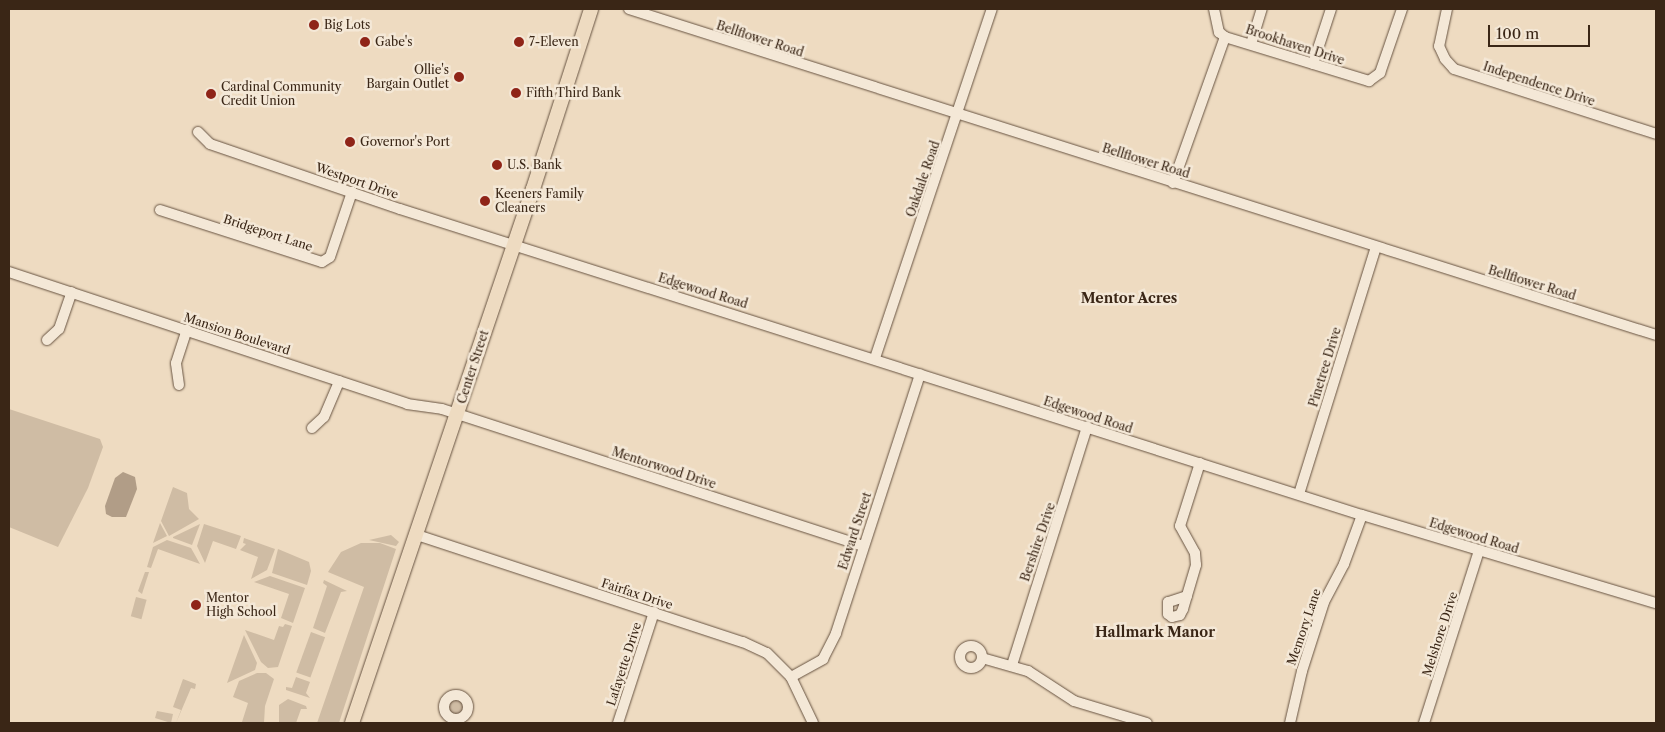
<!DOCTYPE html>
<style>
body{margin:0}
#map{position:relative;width:1665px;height:732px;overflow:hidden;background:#eedbc1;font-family:"Libre Caslon Text",serif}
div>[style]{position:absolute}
.green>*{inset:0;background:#cfbca4;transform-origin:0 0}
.round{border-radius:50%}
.water>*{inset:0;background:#b19d87}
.roads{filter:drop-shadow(0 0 1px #675341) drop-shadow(0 0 1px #675341)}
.minor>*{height:10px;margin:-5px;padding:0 5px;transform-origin:5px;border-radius:5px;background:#f4e8d7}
.minor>.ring{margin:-5px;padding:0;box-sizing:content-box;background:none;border:10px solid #f4e8d7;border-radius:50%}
.major>*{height:14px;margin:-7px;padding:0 7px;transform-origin:7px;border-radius:7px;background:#eedbc1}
.dots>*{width:14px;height:14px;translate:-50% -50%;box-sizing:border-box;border:2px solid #f4e8d7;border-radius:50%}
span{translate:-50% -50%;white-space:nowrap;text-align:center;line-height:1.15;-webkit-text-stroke:5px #f4e8d7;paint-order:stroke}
.poi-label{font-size:12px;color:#3a2616}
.left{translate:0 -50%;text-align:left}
.right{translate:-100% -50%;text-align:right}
.street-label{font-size:12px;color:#3a2616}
.neighbourhood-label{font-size:14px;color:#3a2616;font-weight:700}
.frame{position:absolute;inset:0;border:10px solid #3a2616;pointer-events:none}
.scale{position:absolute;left:1488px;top:25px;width:102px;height:22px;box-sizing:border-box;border:2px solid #3a2616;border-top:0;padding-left:6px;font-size:15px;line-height:18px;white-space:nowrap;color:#3a2616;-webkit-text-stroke:4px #f4e8d7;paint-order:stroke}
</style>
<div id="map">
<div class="green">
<div style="clip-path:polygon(9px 409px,100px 439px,103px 447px,88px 488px,58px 547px,9px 527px)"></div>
<div style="clip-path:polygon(173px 487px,187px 493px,189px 509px,199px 519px,169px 536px,161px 521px)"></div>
<div style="clip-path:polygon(160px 523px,167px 536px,153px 543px)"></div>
<div style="clip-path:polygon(200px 524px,192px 545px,173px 538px,173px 537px)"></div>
<div style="clip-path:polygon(204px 524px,241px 536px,236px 549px,213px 541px,205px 563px,197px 546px)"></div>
<div style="clip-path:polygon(391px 535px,399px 542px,396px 546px,369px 540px)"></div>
<div style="clip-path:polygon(244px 538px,275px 549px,267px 570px,251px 579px,258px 557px,240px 550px,246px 544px,243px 543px)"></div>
<div style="clip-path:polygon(167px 540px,191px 548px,200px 564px,158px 549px,151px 568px,147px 567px,153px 547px)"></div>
<div style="clip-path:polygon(361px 543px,380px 543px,396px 549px,339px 723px,317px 723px,364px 587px,328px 572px,341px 552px)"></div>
<div style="clip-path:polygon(278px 549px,309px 562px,311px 571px,307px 585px,272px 573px)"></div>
<div style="clip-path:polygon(145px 572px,149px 572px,142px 594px,138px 591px)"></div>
<div style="clip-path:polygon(270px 576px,305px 588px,293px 623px,281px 618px,289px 594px,254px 582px)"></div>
<div style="clip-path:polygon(324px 580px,347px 591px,341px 592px,325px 633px,313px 628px,327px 586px,323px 583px)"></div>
<div style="left:136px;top:597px;width:11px;height:20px;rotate:15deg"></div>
<div style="clip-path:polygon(285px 624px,292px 626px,278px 667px,268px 668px,261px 662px,245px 630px,274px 640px,279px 626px,283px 627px)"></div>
<div style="left:311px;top:632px;width:15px;height:43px;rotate:20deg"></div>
<div style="clip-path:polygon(244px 635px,257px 663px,255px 670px,227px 683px)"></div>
<div style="clip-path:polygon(257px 673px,266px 673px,274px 679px,265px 706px,264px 723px,246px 723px,242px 722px,248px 703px,233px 697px,239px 681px)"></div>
<div style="clip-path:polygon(296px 677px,310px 682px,306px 693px,310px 698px,286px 690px,286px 687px,292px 688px)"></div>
<div style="clip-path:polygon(183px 679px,196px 684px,195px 689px,191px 688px,176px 723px,181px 710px,173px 707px)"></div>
<div class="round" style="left:447px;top:698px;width:18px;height:18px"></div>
<div style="clip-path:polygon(288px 699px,306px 706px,307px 709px,301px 709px,296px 723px,279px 723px,279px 705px)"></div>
<div style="clip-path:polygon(157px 711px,173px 714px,171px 723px,155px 718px)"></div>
</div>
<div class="water">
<div style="clip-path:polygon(123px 472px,135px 477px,137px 489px,126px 517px,112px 517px,106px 514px,105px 506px,115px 478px)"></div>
</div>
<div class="roads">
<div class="minor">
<div style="left:629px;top:9px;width:1077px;rotate:17.61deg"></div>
<div style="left:1214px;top:9px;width:24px;rotate:78deg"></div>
<div style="left:1219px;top:32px;width:8px;rotate:40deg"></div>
<div style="left:1447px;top:9px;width:38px;rotate:102deg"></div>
<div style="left:1439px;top:46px;width:14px;rotate:65deg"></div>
<div style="left:1445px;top:59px;width:13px;rotate:48deg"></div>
<div style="left:1454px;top:69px;width:212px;rotate:17.8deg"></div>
<div style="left:1251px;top:44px;width:37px;rotate:-73deg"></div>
<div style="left:1313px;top:64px;width:58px;rotate:-71.9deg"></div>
<div style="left:198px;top:132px;width:17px;rotate:45deg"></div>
<div style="left:210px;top:144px;width:201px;rotate:18.9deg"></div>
<div style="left:400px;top:209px;width:1009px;rotate:17.65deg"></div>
<div style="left:1362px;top:515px;width:307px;rotate:16.7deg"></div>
<div style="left:1173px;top:183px;width:155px;rotate:-70.4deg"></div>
<div style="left:1225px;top:37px;width:151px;rotate:17deg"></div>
<div style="left:1369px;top:81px;width:14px;rotate:-36deg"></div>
<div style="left:1380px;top:73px;width:68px;rotate:-71deg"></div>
<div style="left:160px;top:210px;width:170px;rotate:17.8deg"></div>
<div style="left:322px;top:262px;width:9px;rotate:-32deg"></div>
<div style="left:330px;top:257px;width:69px;rotate:-71.3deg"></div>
<div style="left:9px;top:272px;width:419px;rotate:18.3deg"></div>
<div style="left:407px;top:404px;width:35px;rotate:8deg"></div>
<div style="left:442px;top:409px;width:443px;rotate:18deg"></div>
<div style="left:47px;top:340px;width:16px;rotate:-43deg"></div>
<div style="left:59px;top:329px;width:39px;rotate:-71deg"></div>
<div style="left:875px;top:358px;width:368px;rotate:-71.5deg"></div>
<div style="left:179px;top:385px;width:22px;rotate:-98deg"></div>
<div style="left:176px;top:363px;width:35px;rotate:-72deg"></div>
<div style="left:312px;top:428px;width:16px;rotate:-43deg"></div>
<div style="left:324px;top:417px;width:39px;rotate:-67deg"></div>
<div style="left:1299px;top:494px;width:259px;rotate:-72.7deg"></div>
<div style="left:417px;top:535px;width:343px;rotate:18.2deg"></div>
<div style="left:743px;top:642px;width:26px;rotate:25deg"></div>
<div style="left:767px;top:653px;width:34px;rotate:45deg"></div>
<div style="left:791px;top:677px;width:51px;rotate:64.4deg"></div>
<div style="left:1187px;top:596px;width:20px;rotate:162deg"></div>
<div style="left:1168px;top:602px;width:12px;rotate:90deg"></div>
<div style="left:1168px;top:614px;width:5px;rotate:37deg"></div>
<div style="left:1172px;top:617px;width:8px;rotate:-14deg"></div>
<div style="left:1180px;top:615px;width:7px;rotate:-63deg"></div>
<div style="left:1183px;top:609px;width:46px;rotate:-73.5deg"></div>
<div style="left:1196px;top:565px;width:12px;rotate:-95deg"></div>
<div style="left:1195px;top:553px;width:31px;rotate:-119deg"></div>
<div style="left:1180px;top:526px;width:66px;rotate:-72.4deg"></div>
<div class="ring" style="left:960px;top:646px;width:12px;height:12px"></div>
<div style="left:982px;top:658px;width:48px;rotate:15.8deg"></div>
<div style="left:1028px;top:671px;width:55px;rotate:33.1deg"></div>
<div style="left:1074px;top:701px;width:76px;rotate:16.8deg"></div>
<div style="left:1012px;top:665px;width:250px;rotate:-72.5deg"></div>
<div style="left:791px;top:677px;width:37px;rotate:-29deg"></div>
<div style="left:823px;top:659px;width:29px;rotate:-63deg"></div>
<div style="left:836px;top:633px;width:272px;rotate:-72deg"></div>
<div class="ring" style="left:444px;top:695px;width:14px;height:14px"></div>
<div style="left:618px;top:723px;width:117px;rotate:-72deg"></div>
<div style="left:1290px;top:723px;width:53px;rotate:-77deg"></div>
<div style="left:1302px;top:671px;width:72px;rotate:-72.3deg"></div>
<div style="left:1324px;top:602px;width:43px;rotate:-62.2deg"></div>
<div style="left:1344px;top:564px;width:52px;rotate:-69.8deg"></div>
<div style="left:1424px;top:723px;width:181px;rotate:-72.3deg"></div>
</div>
<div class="major">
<div style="left:352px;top:723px;width:564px;rotate:-71.28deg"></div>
<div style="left:533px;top:189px;width:189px;rotate:-72.1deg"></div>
</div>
</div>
<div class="dots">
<div style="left:314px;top:25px;background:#8f2418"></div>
<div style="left:365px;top:42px;background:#8f2418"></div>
<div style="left:519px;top:42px;background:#8f2418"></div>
<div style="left:459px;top:77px;background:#8f2418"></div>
<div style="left:516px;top:93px;background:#8f2418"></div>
<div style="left:211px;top:94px;background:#8f2418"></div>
<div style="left:350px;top:142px;background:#8f2418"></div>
<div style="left:497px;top:165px;background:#8f2418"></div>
<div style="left:485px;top:201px;background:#8f2418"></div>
<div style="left:196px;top:605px;background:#8f2418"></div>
</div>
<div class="poi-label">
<span class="left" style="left:324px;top:25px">Big Lots</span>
<span class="left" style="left:375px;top:42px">Gabe's</span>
<span class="left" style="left:529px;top:42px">7-Eleven</span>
<span class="right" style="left:449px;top:77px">Ollie's<br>Bargain Outlet</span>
<span class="left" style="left:221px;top:94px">Cardinal Community<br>Credit Union</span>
<span class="left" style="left:526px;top:93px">Fifth Third Bank</span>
<span class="left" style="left:360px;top:142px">Governor's Port</span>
<span class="left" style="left:507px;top:165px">U.S. Bank</span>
<span class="left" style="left:495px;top:201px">Keeners Family<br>Cleaners</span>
<span class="left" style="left:206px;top:605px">Mentor<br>High School</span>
</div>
<div class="street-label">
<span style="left:760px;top:39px;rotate:18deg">Bellflower Road</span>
<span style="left:1295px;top:45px;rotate:18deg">Brookhaven Drive</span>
<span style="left:1539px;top:84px;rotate:18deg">Independence Drive</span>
<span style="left:1146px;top:161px;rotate:17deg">Bellflower Road</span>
<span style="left:923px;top:179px;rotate:-71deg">Oakdale Road</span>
<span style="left:357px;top:181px;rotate:19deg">Westport Drive</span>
<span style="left:268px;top:233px;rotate:18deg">Bridgeport Lane</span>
<span style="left:1532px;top:283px;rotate:17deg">Bellflower Road</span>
<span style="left:703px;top:291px;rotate:17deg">Edgewood Road</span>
<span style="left:237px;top:334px;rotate:18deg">Mansion Boulevard</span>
<span style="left:473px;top:367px;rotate:-72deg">Center Street</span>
<span style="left:1325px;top:367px;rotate:-73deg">Pinetree Drive</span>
<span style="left:1088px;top:415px;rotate:18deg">Edgewood Road</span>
<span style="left:664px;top:468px;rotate:18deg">Mentorwood Drive</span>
<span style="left:855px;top:531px;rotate:-72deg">Edward Street</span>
<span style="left:1474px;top:536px;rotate:17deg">Edgewood Road</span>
<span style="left:1038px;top:542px;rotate:-71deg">Bershire Drive</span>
<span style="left:637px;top:594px;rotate:18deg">Fairfax Drive</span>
<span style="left:1304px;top:627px;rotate:-71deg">Memory Lane</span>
<span style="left:1440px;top:634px;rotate:-72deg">Melshore Drive</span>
<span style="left:624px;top:664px;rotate:-72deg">Lafayette Drive</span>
</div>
<div class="neighbourhood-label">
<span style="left:1129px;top:298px">Mentor Acres</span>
<span style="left:1155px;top:632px">Hallmark Manor</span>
</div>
<div class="frame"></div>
<div class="scale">100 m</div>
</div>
